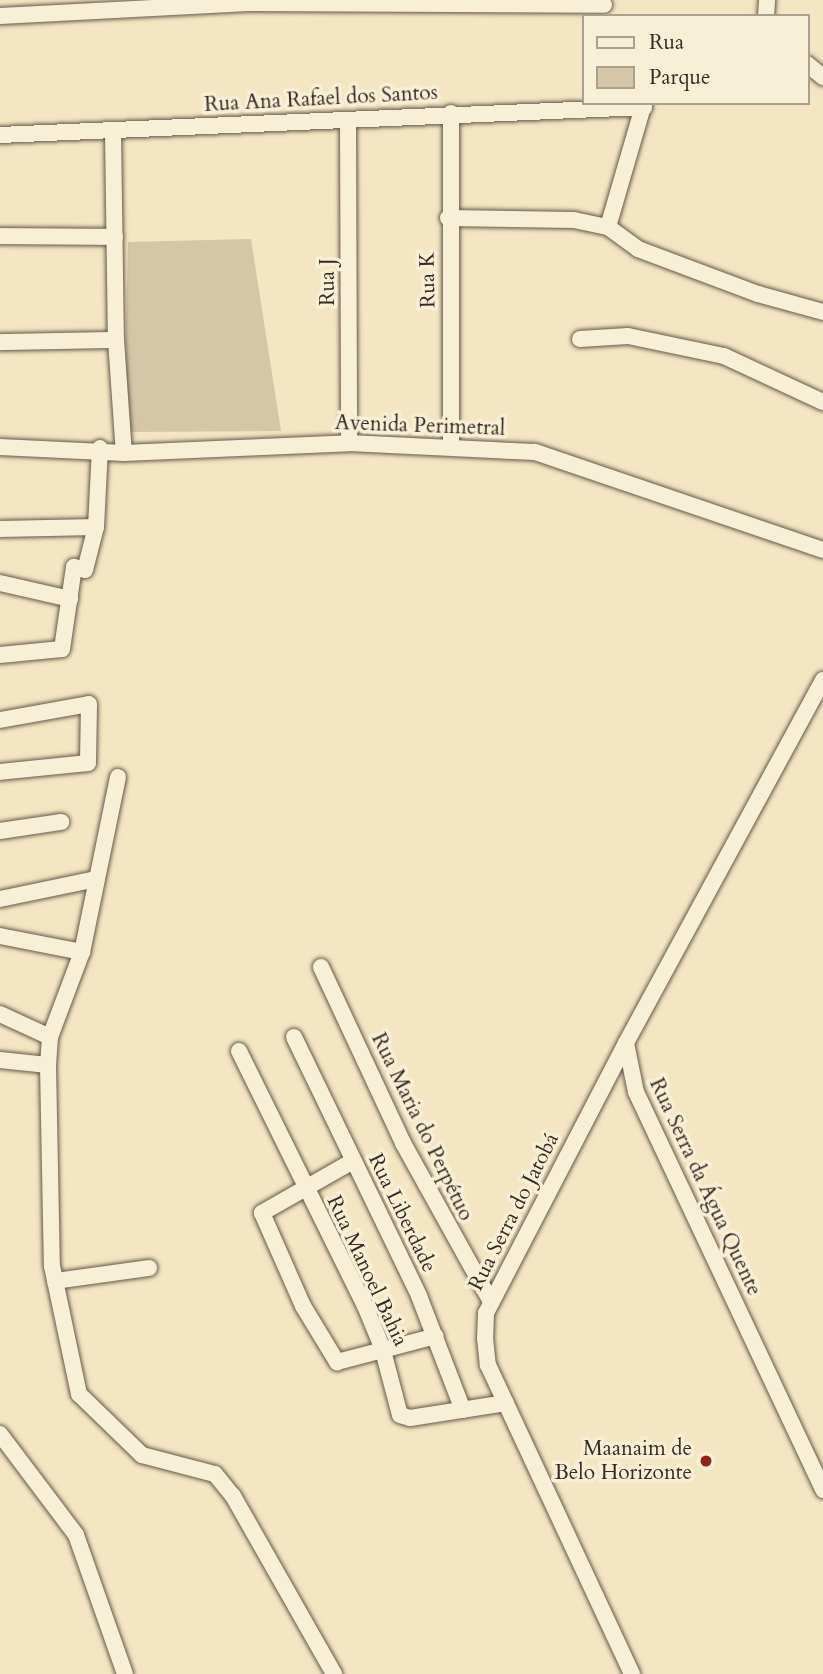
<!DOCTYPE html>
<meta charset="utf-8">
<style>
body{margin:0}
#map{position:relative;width:823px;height:1674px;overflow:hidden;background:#f4e6c2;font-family:Cardo,serif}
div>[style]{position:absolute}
.green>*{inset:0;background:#d4c6a7}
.roads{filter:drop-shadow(0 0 2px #65584b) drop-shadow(0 0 2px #65584b)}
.minor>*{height:16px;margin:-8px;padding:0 8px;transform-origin:8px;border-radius:8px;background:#f8efd7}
.dots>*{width:19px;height:19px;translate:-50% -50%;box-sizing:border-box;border:4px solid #f8efd7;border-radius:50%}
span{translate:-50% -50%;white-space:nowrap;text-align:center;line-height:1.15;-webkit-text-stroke:7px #f8efd7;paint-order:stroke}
.street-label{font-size:21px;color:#352923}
.poi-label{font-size:21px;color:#352923}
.right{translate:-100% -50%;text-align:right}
.legend{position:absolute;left:582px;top:14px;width:228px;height:91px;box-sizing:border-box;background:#f8efd7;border:2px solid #aaa08f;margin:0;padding:9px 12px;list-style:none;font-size:21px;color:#352923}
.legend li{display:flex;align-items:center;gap:14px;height:35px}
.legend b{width:35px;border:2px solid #aaa08f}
</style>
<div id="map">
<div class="green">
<div style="clip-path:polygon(251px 239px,281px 431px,124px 432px,128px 242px)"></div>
</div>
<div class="roads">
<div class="minor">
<div style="left:0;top:16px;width:249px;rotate:-3deg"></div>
<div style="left:249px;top:3px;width:355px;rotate:0.3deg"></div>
<div style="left:766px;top:16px;width:16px;rotate:-86deg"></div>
<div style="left:807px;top:64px;width:21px;rotate:39deg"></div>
<div style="left:348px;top:120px;width:323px;rotate:89.8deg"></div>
<div style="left:113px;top:131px;width:209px;rotate:89.2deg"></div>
<div style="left:116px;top:340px;width:113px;rotate:86deg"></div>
<div style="left:0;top:135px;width:645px;rotate:-2.49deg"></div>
<div style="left:448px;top:218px;width:126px;rotate:0.9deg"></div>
<div style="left:574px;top:220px;width:35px;rotate:12deg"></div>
<div style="left:608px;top:227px;width:129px;rotate:-73.8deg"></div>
<div style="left:608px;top:227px;width:37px;rotate:36deg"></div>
<div style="left:638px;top:249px;width:128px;rotate:20.6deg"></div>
<div style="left:758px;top:294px;width:67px;rotate:15.5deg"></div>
<div style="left:0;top:236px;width:115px;rotate:0.5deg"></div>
<div style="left:580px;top:339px;width:48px;rotate:-3.6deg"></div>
<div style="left:628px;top:336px;width:98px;rotate:11.8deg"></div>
<div style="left:724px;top:356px;width:109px;rotate:24.9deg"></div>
<div style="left:0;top:342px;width:116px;rotate:-1deg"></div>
<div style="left:451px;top:446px;width:333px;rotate:-90deg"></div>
<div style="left:0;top:447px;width:124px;rotate:2.8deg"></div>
<div style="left:124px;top:453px;width:225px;rotate:-2.5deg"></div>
<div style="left:349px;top:443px;width:186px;rotate:2.8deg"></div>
<div style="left:535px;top:452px;width:304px;rotate:18.8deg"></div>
<div style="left:0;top:529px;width:96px;rotate:-1.2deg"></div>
<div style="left:96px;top:527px;width:79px;rotate:-87.1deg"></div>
<div style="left:0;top:583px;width:72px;rotate:12.9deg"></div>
<div style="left:0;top:655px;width:62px;rotate:-5.5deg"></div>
<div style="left:62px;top:649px;width:83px;rotate:-81.7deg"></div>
<div style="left:74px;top:567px;width:11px;rotate:15deg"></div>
<div style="left:85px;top:570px;width:44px;rotate:-75.7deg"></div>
<div style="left:823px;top:680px;width:413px;rotate:118.5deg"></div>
<div style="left:626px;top:1043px;width:50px;rotate:78.5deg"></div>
<div style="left:636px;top:1092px;width:440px;rotate:64.8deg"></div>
<div style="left:0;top:720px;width:90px;rotate:-10.2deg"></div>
<div style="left:89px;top:704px;width:59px;rotate:91deg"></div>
<div style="left:88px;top:763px;width:88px;rotate:174.2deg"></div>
<div style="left:118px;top:777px;width:179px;rotate:101.6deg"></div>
<div style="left:82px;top:952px;width:91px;rotate:110.6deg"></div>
<div style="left:50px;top:1037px;width:28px;rotate:94deg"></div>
<div style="left:48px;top:1065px;width:201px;rotate:88.9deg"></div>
<div style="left:52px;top:1266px;width:131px;rotate:78.1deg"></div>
<div style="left:79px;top:1394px;width:88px;rotate:44.1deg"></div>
<div style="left:142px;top:1455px;width:75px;rotate:14.6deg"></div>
<div style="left:215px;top:1474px;width:28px;rotate:51deg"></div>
<div style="left:233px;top:1496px;width:205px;rotate:60.4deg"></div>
<div style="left:0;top:831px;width:62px;rotate:-8.4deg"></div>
<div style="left:0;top:899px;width:99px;rotate:-11.7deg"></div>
<div style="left:0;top:936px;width:84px;rotate:11deg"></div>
<div style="left:321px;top:967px;width:194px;rotate:65deg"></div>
<div style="left:403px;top:1143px;width:182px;rotate:61deg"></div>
<div style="left:0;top:1014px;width:55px;rotate:24.7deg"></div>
<div style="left:294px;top:1037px;width:288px;rotate:64.2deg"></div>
<div style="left:419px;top:1296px;width:122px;rotate:68.9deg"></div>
<div style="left:626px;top:1043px;width:304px;rotate:117.4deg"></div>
<div style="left:486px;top:1313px;width:25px;rotate:92deg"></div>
<div style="left:485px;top:1338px;width:27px;rotate:84deg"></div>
<div style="left:488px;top:1365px;width:341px;rotate:65deg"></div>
<div style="left:239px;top:1051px;width:284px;rotate:63.7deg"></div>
<div style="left:365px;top:1306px;width:44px;rotate:67.5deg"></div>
<div style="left:382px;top:1347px;width:70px;rotate:75.2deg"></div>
<div style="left:400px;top:1415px;width:10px;rotate:17deg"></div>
<div style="left:410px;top:1418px;width:97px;rotate:-8.9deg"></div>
<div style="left:0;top:1060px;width:48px;rotate:5.9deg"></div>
<div style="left:353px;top:1161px;width:105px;rotate:150.3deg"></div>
<div style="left:262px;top:1213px;width:102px;rotate:66.2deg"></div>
<div style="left:303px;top:1306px;width:66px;rotate:58.7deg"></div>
<div style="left:337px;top:1362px;width:102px;rotate:-14.7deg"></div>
<div style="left:55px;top:1281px;width:95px;rotate:-7.9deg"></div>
<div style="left:0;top:1434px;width:126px;rotate:53deg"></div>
<div style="left:76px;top:1535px;width:147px;rotate:70.6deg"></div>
</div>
</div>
<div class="dots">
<div style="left:706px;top:1461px;background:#8f2418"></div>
</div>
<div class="street-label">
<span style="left:321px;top:99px;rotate:-3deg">Rua Ana Rafael dos Santos</span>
<span style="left:428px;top:280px;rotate:-91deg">Rua K</span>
<span style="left:328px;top:282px;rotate:-90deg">Rua J</span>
<span style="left:420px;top:426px;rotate:2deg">Avenida Perimetral</span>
<span style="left:422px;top:1127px;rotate:64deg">Rua Maria do Perpétuo</span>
<span style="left:705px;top:1187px;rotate:65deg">Rua Serra da Água Quente</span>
<span style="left:514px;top:1212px;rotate:-63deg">Rua Serra do Jatobá</span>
<span style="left:402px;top:1213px;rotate:64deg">Rua Liberdade</span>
<span style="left:367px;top:1271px;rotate:65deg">Rua Manoel Bahia</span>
</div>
<div class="poi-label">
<span class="right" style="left:692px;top:1461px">Maanaim de<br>Belo Horizonte</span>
</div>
<ul class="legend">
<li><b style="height:9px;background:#f8efd7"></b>Rua</li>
<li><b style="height:19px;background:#d4c6a7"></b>Parque</li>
</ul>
</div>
